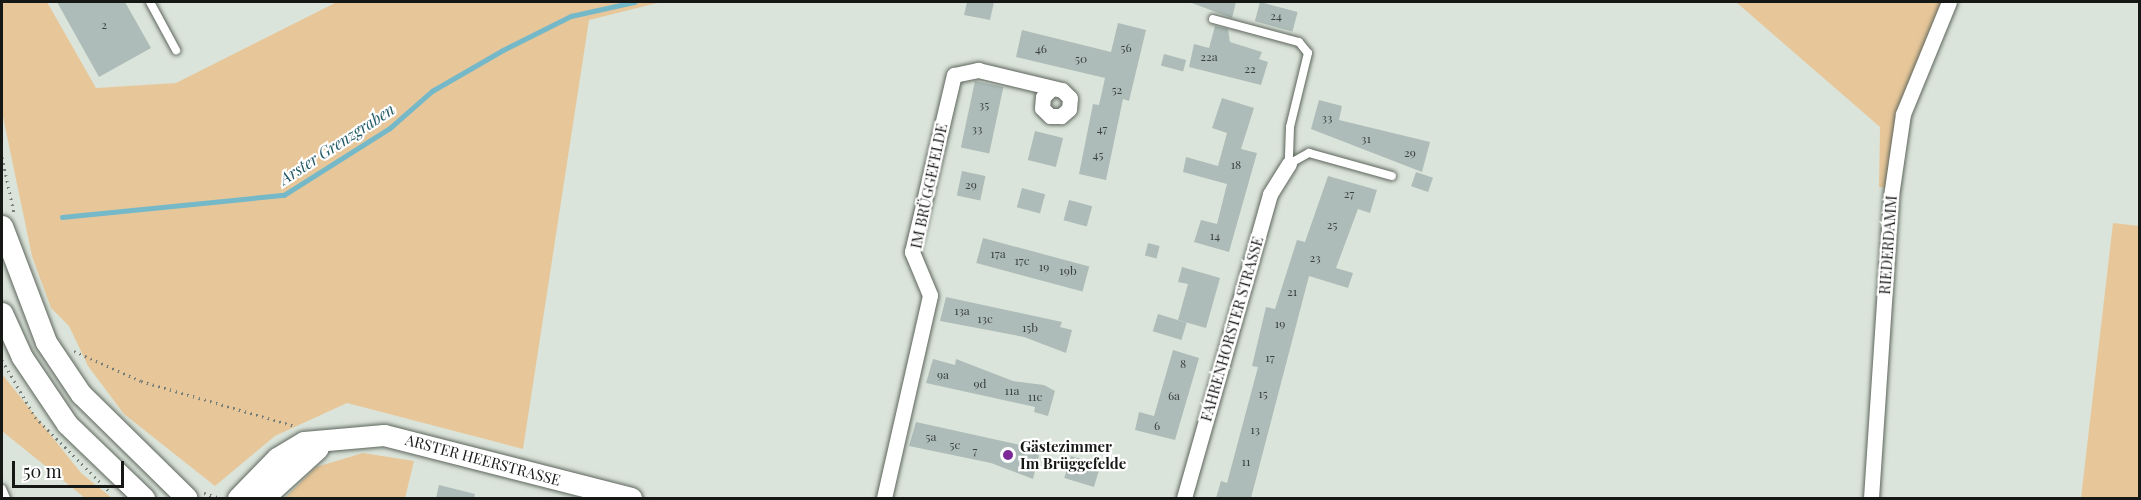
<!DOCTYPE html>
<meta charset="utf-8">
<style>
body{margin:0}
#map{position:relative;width:2141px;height:500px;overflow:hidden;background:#dbe4da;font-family:"Playfair Display",serif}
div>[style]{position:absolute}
.green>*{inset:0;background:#e7c79a}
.stream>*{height:4.5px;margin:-2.25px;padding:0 2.25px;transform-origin:2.25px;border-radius:2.25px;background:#75b9c9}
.building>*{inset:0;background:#adbcb8;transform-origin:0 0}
.path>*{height:3px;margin-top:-1.5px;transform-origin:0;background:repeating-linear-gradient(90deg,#777d77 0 1.5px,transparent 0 6px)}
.roads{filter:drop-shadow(0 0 2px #5d655c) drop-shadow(0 0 2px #5d655c)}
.lane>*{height:8px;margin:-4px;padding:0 4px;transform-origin:4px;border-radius:4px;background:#fff}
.street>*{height:15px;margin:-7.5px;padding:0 7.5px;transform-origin:7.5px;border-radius:7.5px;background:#fff}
.secondary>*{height:21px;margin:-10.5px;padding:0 10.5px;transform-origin:10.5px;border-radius:10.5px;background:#fff}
.dots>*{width:16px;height:16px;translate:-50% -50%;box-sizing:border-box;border:3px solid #fff;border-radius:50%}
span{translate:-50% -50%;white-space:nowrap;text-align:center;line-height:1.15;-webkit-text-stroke:4.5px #fff;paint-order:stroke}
.number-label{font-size:12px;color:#3b413e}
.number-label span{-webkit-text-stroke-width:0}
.street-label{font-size:15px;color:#151815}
.poi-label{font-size:15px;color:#151815;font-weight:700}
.left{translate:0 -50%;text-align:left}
.water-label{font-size:16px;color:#205965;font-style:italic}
.frame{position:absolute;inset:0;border:3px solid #151815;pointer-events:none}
.scale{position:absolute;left:12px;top:461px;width:112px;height:27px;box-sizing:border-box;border:3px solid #151815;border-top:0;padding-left:8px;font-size:18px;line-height:21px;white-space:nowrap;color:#151815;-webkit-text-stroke:4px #fff;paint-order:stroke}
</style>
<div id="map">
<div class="green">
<div style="clip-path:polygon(2px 2px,47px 2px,96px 88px,176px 83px,337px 2px,661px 2px,589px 20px,523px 449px,347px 403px,275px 436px,215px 486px,124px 414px,88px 366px,69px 326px,51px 308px,32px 256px,2px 112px)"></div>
<div style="clip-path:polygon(1736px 2px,1941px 2px,1899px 110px,1888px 188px,1879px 187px,1880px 127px)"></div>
<div style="clip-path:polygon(2113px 223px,2139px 226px,2139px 498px,2081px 498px)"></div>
<div style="clip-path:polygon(2px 374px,81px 473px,112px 498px,85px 498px,2px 431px)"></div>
<div style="clip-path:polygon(363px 453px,414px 461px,405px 498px,285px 498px,316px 467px)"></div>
</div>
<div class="stream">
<div style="left:62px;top:217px;width:223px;rotate:-5.7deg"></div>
<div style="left:284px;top:195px;width:125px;rotate:-32.3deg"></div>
<div style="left:390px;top:128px;width:56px;rotate:-41.4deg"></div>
<div style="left:432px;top:91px;width:82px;rotate:-30deg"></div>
<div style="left:503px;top:50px;width:76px;rotate:-26.6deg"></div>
<div style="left:571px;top:16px;width:65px;rotate:-12.5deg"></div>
</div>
<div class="building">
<div style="clip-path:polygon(57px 2px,125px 2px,151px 48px,99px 77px)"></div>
<div style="clip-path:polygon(967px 2px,994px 2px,990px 20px,964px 15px)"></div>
<div style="clip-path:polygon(1189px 2px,1236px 2px,1232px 18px)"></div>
<div style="left:1260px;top:2px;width:39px;height:20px;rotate:15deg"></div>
<div style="clip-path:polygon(1118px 23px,1146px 30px,1129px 101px,1123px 99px,1106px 180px,1079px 174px,1093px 104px,1099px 105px,1105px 78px,1016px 57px,1022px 30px,1111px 52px)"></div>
<div style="clip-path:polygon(1215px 26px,1228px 29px,1230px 42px,1262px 52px,1259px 59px,1268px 62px,1261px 85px,1189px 67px,1194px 44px,1209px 48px)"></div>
<div style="left:1164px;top:54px;width:23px;height:12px;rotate:15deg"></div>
<div style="left:975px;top:81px;width:29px;height:68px;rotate:12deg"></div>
<div style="clip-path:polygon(1222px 98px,1254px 108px,1241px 149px,1257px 153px,1229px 252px,1194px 242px,1201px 220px,1217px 224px,1227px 184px,1183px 172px,1186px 157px,1218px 166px,1227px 133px,1212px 128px)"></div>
<div style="clip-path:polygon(1319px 100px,1342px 106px,1339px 120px,1430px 142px,1422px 172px,1311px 129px)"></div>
<div style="left:1035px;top:131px;width:29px;height:30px;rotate:14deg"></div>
<div style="left:962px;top:171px;width:24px;height:25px;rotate:12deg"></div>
<div style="left:1416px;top:172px;width:18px;height:15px;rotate:19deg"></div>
<div style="clip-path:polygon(1328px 176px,1377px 190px,1370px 213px,1358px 209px,1336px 268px,1353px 273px,1348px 288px,1309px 276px,1251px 498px,1216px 498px,1221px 481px,1227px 483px,1258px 367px,1252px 366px,1266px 307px,1275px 309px,1297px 240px,1305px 242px)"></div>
<div style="left:1022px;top:188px;width:24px;height:20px;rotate:15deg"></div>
<div style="left:1069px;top:200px;width:24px;height:21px;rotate:15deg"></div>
<div style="left:983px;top:238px;width:110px;height:26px;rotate:15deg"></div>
<div style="left:1148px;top:243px;width:12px;height:13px;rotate:14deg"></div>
<div style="clip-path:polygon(1182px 267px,1220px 278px,1206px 328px,1178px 320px,1188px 284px,1178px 282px)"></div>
<div style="clip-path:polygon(946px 297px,1062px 322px,1060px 327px,1072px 330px,1066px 353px,1024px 337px,940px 321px)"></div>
<div style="left:1158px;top:314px;width:30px;height:18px;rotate:17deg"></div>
<div style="clip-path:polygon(1173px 350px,1199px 358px,1175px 440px,1135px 430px,1139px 412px,1154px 416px)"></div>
<div style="clip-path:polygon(933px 359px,955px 365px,956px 359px,1013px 381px,1044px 385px,1055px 391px,1048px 416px,1034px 412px,1035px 407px,926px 383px)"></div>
<div style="clip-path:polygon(916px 422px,1029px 447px,1039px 455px,1033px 479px,991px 463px,909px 446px)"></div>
<div style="left:1071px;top:456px;width:31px;height:23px;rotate:17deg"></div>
<div style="clip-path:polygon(439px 485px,475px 494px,474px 498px,436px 498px)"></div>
</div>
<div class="path">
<div style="left:2px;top:157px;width:57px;rotate:77.9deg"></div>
<div style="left:74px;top:351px;width:73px;rotate:24.1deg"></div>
<div style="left:141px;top:381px;width:160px;rotate:16.3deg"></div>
<div style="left:2px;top:360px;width:66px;rotate:59.9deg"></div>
<div style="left:35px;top:417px;width:106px;rotate:45deg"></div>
<div style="left:204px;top:493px;width:17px;rotate:17deg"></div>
</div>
<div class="roads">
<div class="lane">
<div style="left:150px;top:2px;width:55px;rotate:61.6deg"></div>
<div style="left:1213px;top:19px;width:89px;rotate:15deg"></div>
<div style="left:1299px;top:42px;width:14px;rotate:51deg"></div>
<div style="left:1308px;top:53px;width:76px;rotate:103.7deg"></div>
<div style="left:1290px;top:127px;width:37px;rotate:92deg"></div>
<div style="left:1289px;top:164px;width:23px;rotate:-29deg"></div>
<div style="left:1309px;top:153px;width:86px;rotate:15.5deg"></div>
<div style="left:2px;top:489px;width:10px;rotate:66deg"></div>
</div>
<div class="street">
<div style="left:884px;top:498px;width:208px;rotate:-77.2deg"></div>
<div style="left:930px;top:295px;width:47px;rotate:-112.7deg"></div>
<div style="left:912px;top:252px;width:182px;rotate:-76.7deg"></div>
<div style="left:954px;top:75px;width:25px;rotate:-12deg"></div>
<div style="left:978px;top:70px;width:86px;rotate:13.4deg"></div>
<div style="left:1062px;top:90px;width:11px;rotate:45deg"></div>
<div style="left:1070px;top:98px;width:11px;rotate:95deg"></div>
<div style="left:1069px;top:109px;width:11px;rotate:139deg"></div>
<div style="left:1061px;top:116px;width:11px;rotate:180deg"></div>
<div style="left:1050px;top:116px;width:11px;rotate:-135deg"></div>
<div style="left:1042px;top:108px;width:11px;rotate:-85deg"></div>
<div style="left:1043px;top:97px;width:11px;rotate:-45deg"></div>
<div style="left:1184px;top:498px;width:316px;rotate:-74.2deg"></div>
<div style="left:1270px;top:194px;width:36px;rotate:-58deg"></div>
<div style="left:1871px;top:498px;width:303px;rotate:-86.2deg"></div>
<div style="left:1891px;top:196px;width:83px;rotate:-81.7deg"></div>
<div style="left:1903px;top:114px;width:121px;rotate:-67.7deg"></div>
</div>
<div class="secondary">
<div style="left:2px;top:226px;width:124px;rotate:69.2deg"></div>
<div style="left:46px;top:342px;width:63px;rotate:56.1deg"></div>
<div style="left:81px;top:394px;width:148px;rotate:44.5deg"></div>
<div style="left:2px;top:313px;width:48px;rotate:65.6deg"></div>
<div style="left:22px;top:357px;width:81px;rotate:56.1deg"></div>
<div style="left:67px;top:424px;width:107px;rotate:43.9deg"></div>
<div style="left:238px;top:498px;width:56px;rotate:-45.7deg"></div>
<div style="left:277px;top:458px;width:31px;rotate:-31deg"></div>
<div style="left:304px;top:442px;width:80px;rotate:-5deg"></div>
<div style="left:384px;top:435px;width:255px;rotate:14.3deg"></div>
<div style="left:263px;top:498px;width:74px;rotate:-42.3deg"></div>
</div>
</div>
<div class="dots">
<div style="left:1008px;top:455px;background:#7d2998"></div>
</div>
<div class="number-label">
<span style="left:1276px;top:16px">24</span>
<span style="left:104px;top:25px">2</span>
<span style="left:1126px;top:48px">56</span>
<span style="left:1041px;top:49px">46</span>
<span style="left:1209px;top:57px">22a</span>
<span style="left:1081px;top:59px">50</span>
<span style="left:1250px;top:69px">22</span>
<span style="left:1117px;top:90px">52</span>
<span style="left:984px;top:105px">35</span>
<span style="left:1327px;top:118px">33</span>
<span style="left:977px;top:129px">33</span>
<span style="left:1102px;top:129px">47</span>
<span style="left:1366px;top:139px">31</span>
<span style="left:1410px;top:153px">29</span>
<span style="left:1098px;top:155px">45</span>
<span style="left:1236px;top:165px">18</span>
<span style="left:971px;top:185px">29</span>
<span style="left:1349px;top:194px">27</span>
<span style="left:1332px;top:225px">25</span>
<span style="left:1215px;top:236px">14</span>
<span style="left:998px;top:254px">17a</span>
<span style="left:1315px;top:258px">23</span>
<span style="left:1022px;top:261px">17c</span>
<span style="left:1044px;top:267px">19</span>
<span style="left:1068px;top:271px">19b</span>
<span style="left:1292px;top:292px">21</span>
<span style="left:962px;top:311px">13a</span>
<span style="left:985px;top:319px">13c</span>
<span style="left:1280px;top:324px">19</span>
<span style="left:1030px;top:328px">15b</span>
<span style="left:1270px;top:358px">17</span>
<span style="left:1183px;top:364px">8</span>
<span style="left:943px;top:375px">9a</span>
<span style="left:980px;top:384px">9d</span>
<span style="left:1012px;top:391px">11a</span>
<span style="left:1263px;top:394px">15</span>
<span style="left:1174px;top:396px">6a</span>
<span style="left:1035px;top:397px">11c</span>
<span style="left:1157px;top:426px">6</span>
<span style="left:1255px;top:430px">13</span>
<span style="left:931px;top:437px">5a</span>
<span style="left:955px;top:445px">5c</span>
<span style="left:975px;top:451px">7</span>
<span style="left:1246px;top:462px">11</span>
</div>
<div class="street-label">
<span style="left:929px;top:186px;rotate:-78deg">IM BRÜGGEFELDE</span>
<span style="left:1888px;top:245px;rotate:-86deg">RIEDERDAMM</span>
<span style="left:1232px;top:329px;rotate:-74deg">FAHRENHORSTER STRASSE</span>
<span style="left:483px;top:460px;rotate:15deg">ARSTER HEERSTRASSE</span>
</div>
<div class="poi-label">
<span class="left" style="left:1020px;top:455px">Gästezimmer<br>Im Brüggefelde</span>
</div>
<div class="water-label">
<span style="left:337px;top:144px;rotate:-33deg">Arster Grenzgraben</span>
</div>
<div class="frame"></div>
<div class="scale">50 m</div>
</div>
